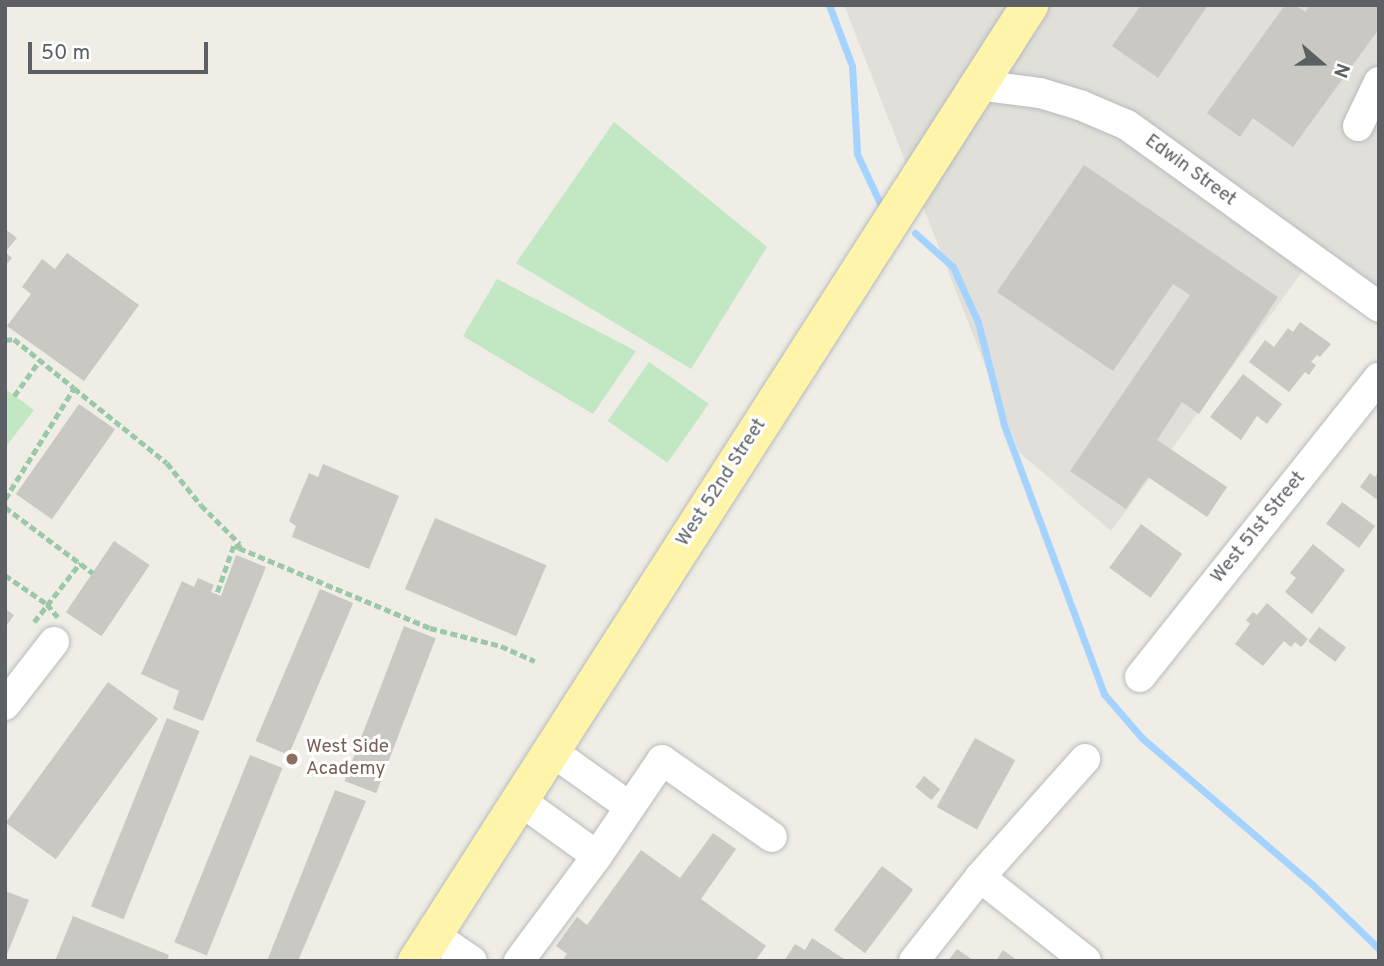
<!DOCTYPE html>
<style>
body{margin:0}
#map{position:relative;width:1384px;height:966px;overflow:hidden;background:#efede5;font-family:Overpass,sans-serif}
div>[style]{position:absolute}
.industrial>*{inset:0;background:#e0dfd9}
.green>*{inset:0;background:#c1e7c3;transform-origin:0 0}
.stream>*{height:7px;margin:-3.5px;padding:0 3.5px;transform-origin:3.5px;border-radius:3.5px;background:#a5d3ff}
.building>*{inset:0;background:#cac8c2;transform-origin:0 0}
.path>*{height:4.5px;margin-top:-2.25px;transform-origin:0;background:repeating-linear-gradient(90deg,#9ac8a9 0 7px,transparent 0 10.5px)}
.roads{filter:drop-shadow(0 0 2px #b7babf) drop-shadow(0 0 2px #b7babf)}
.minor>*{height:30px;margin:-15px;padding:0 15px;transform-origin:15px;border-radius:15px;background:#fff}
.major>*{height:37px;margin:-18.5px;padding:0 18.5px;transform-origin:18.5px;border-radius:18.5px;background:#fff5aa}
.dots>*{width:19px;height:19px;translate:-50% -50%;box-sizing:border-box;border:4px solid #fff;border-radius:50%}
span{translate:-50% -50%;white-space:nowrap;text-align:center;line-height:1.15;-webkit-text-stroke:6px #fff;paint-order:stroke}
.street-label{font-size:19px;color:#5c6065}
.education-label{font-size:19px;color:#785e54}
.left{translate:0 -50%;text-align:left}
.frame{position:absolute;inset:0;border:7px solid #5c6065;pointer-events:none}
.north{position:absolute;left:1286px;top:28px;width:70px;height:70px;-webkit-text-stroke:5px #fff;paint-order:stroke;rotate:110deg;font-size:19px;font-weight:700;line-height:28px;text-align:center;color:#5c6065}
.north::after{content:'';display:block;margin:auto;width:24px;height:32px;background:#5c6065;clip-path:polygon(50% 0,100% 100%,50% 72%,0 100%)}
.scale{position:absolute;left:28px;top:42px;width:180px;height:32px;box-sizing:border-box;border:4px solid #5c6065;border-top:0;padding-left:9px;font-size:21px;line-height:24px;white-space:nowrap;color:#5c6065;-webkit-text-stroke:5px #fff;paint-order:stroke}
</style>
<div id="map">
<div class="industrial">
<div style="clip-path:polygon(844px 5px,1379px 5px,1379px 293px,1319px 249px,1111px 531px,1019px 452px)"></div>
</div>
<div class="green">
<div style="clip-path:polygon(614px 122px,767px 247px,691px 369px,516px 263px)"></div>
<div style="clip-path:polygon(497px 279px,636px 351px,593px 414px,463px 336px)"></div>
<div style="left:649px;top:362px;width:73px;height:72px;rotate:35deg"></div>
<div style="clip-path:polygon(5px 389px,34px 410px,5px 448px)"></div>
</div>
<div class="stream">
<div style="left:829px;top:5px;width:65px;rotate:69.3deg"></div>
<div style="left:852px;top:66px;width:88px;rotate:86.7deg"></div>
<div style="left:857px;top:154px;width:54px;rotate:64.9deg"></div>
<div style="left:915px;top:233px;width:51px;rotate:41.8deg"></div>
<div style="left:953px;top:267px;width:60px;rotate:65.6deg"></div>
<div style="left:978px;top:322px;width:106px;rotate:75.8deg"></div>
<div style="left:1004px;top:425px;width:287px;rotate:69.6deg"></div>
<div style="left:1104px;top:694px;width:58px;rotate:49.2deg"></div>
<div style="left:1142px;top:738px;width:224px;rotate:40.7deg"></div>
<div style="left:1312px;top:884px;width:93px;rotate:44.1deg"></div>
</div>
<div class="building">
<div style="clip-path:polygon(1141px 5px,1208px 5px,1158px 78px,1112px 46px)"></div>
<div style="clip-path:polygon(1285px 5px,1295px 5px,1305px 12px,1310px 5px,1379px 5px,1379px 29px,1293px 147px,1253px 118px,1240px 137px,1207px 113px)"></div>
<div style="clip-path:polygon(1084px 165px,1278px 297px,1199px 414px,1182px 402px,1157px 440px,1227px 487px,1207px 517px,1148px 477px,1126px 509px,1070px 471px,1190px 295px,1173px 284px,1113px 371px,997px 292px)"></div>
<div style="clip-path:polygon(5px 229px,17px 238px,5px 252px,12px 258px,5px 266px)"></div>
<div style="clip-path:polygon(67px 253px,139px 305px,84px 381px,7px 326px,31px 294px,22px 287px,42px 259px,55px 269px)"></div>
<div style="clip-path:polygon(1300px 322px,1331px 344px,1320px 357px,1317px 355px,1311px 362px,1316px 365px,1309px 375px,1305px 372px,1289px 392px,1249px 362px,1265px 340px,1274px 347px,1288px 328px,1293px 332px)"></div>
<div style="clip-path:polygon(1243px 374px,1282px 404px,1267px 424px,1257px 416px,1241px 440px,1210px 417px)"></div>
<div style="left:79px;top:404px;width:44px;height:110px;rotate:35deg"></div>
<div style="clip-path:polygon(323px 464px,399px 496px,369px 569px,292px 537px,296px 526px,289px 521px,309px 473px,318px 477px)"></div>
<div style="clip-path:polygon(1379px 471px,1379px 501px,1360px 487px,1370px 473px,1375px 477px)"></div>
<div style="left:1342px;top:502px;width:41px;height:27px;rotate:36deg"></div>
<div style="left:435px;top:518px;width:121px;height:77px;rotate:23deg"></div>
<div style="left:1141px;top:524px;width:51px;height:54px;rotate:36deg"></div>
<div style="left:114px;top:541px;width:43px;height:86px;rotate:34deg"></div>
<div style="clip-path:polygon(1313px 544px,1345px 570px,1312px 614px,1285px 592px,1296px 578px,1290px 573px)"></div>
<div style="clip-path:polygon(236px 555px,266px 567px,203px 721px,173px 709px,179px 691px,141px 674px,182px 581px,194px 587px,198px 578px,214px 585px,211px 592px,221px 596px)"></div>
<div style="left:320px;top:589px;width:36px;height:165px;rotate:23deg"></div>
<div style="clip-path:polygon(1267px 603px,1308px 639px,1301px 647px,1295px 642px,1291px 647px,1284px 641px,1263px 666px,1235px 644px,1250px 624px,1246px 620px,1253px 612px,1257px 615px)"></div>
<div style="clip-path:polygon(5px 609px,14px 615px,5px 628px)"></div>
<div style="left:404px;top:626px;width:34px;height:166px;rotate:21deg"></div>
<div style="left:1319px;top:627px;width:34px;height:18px;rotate:37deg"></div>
<div style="left:108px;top:682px;width:62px;height:174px;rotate:36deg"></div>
<div style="left:167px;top:718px;width:35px;height:203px;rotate:22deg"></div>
<div style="left:975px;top:738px;width:46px;height:79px;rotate:29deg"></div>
<div style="left:250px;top:755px;width:35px;height:202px;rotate:22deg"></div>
<div style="left:924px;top:776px;width:21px;height:14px;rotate:39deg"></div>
<div style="clip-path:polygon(335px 790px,366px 801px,298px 961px,267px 961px)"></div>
<div style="clip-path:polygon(713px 833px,736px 849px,701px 899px,766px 946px,755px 961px,562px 961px,567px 954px,556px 946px,577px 917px,587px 925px,641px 850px,680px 878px)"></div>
<div style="left:882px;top:866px;width:39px;height:80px;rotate:37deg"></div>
<div style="clip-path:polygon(5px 891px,29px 900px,5px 959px)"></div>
<div style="clip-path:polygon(73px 916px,169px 955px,167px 961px,55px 961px)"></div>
<div style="clip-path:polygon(812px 938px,847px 961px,784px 961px,795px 944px,805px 950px)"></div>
<div style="clip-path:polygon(957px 949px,974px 961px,948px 961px)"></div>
<div style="clip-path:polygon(1003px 950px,1018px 961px,996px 961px)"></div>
</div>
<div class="path">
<div style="left:5px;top:340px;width:9px;rotate:-6deg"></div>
<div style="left:14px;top:339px;width:77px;rotate:39.2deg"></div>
<div style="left:14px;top:396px;width:44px;rotate:-54.2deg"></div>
<div style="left:5px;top:499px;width:131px;rotate:-58.1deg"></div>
<div style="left:74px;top:388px;width:119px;rotate:38.9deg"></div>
<div style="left:167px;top:463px;width:54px;rotate:51deg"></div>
<div style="left:201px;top:505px;width:55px;rotate:45deg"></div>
<div style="left:240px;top:544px;width:4px;rotate:104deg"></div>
<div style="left:239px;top:548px;width:5px;rotate:-158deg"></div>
<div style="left:234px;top:546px;width:51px;rotate:109.5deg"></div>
<div style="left:5px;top:507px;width:110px;rotate:36.9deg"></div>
<div style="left:239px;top:548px;width:207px;rotate:22.7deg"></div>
<div style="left:430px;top:628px;width:73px;rotate:14.2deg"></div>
<div style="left:501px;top:646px;width:37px;rotate:24deg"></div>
<div style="left:5px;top:575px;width:51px;rotate:34.6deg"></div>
<div style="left:47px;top:604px;width:17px;rotate:50deg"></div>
<div style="left:34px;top:622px;width:75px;rotate:-52.1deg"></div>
</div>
<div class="roads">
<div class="minor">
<div style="left:978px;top:85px;width:63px;rotate:7.4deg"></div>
<div style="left:1040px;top:93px;width:42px;rotate:16.7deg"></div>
<div style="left:1080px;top:105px;width:51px;rotate:23.1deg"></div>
<div style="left:1127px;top:125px;width:311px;rotate:35.8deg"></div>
<div style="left:1358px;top:126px;width:49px;rotate:-64.5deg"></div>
<div style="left:1140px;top:677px;width:383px;rotate:-51.4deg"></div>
<div style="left:5px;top:705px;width:80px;rotate:-52.1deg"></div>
<div style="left:550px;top:750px;width:98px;rotate:35.5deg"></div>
<div style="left:518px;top:799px;width:97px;rotate:35.8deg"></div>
<div style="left:597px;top:856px;width:131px;rotate:126.6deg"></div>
<div style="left:597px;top:856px;width:116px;rotate:-55.9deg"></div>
<div style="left:662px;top:760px;width:134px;rotate:35deg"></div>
<div style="left:980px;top:877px;width:135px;rotate:38.4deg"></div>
<div style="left:432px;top:934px;width:48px;rotate:34deg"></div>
<div style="left:914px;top:961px;width:107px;rotate:-51.8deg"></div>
<div style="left:980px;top:877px;width:158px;rotate:-48.3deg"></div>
</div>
<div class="major">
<div style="left:416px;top:961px;width:1136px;rotate:-57.33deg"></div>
</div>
</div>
<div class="dots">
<div style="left:292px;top:759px;background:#8d6e63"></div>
</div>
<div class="street-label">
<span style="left:1190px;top:171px;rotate:36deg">Edwin Street</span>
<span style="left:722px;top:483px;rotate:-57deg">West 52nd Street</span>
<span style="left:1259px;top:528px;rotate:-51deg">West 51st Street</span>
</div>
<div class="education-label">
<span class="left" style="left:306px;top:759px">West Side<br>Academy</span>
</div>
<div class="frame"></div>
<div class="north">N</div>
<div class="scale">50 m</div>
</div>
